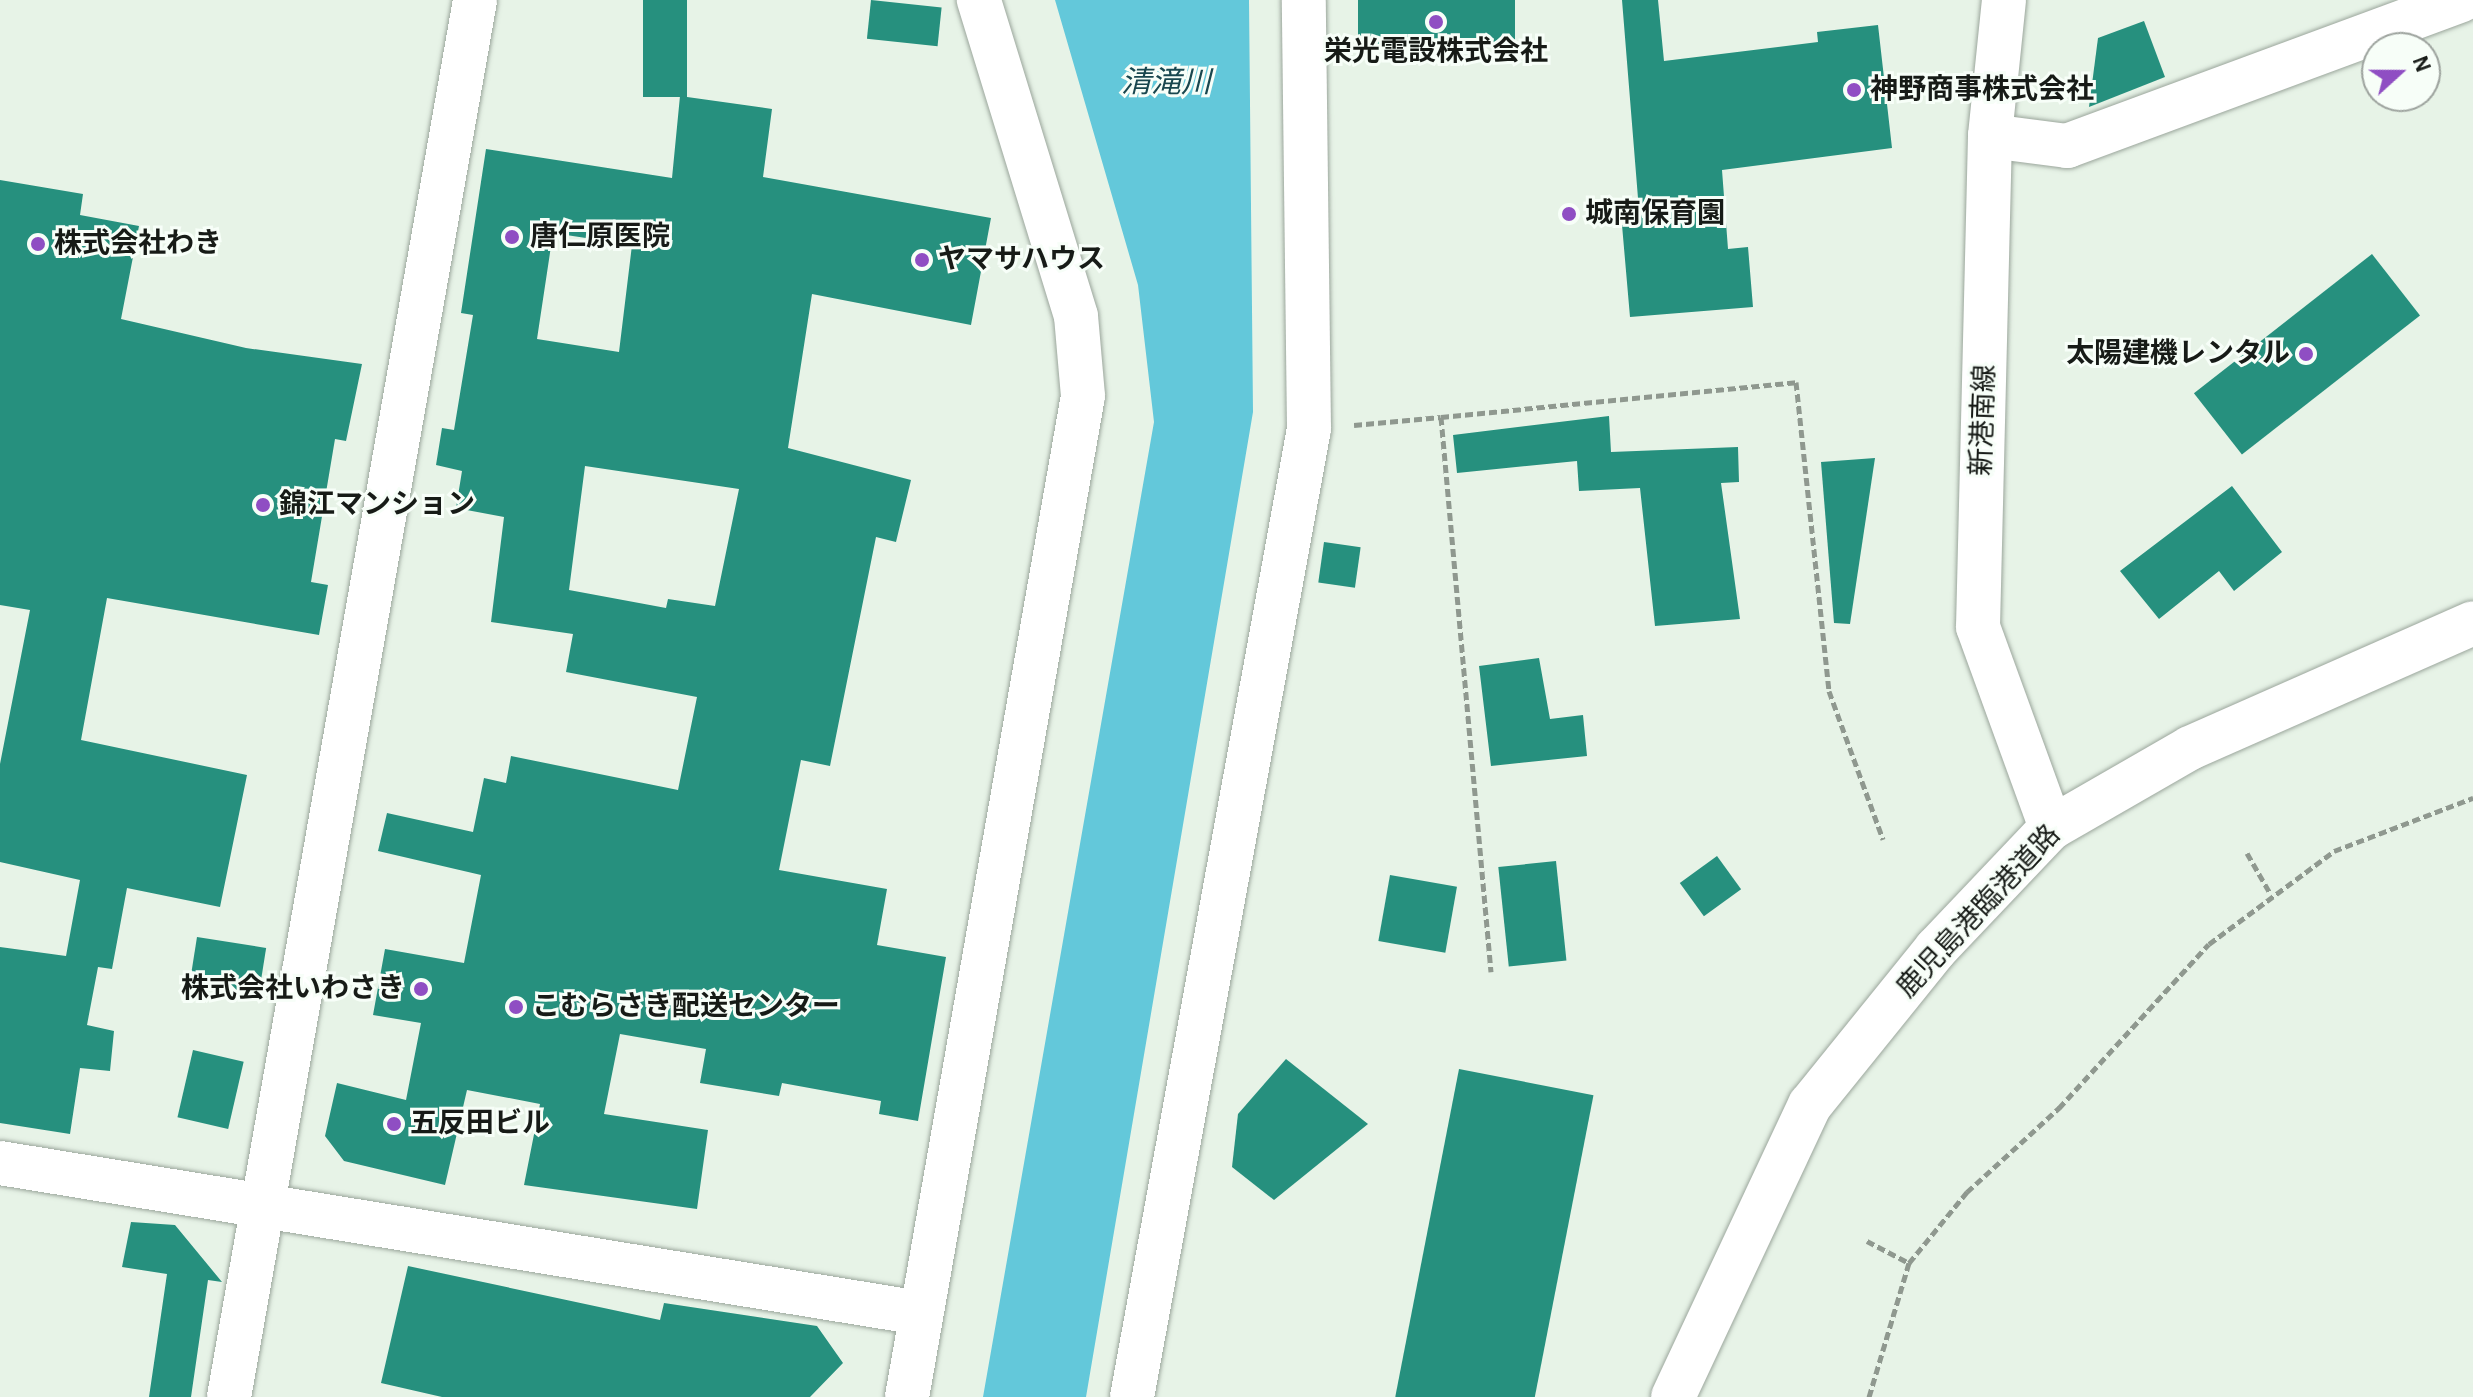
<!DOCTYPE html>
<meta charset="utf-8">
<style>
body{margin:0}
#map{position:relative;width:2473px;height:1397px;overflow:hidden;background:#e7f3e7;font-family:"Alegreya Sans","Noto Sans JP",sans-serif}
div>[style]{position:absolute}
.water>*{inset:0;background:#63c8da}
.building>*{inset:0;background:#26907e;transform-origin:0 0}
.path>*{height:5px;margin-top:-2.5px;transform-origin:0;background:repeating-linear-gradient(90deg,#8f988f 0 8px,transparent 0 12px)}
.roads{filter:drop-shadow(0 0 2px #9ba69c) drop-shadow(0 0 2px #9ba69c)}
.minor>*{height:44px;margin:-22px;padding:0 22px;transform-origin:22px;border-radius:22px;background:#fff}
.dots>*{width:22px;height:22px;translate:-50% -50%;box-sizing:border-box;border:4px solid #f7fef8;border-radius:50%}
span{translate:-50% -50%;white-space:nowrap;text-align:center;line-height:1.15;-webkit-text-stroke:6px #f7fef8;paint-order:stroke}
.poi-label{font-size:28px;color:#171b17;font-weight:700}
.left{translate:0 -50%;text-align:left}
.right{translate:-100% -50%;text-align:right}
.street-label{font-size:28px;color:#171b17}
.water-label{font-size:30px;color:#19474f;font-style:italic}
.north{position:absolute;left:2361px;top:32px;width:80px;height:80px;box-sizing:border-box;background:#f7fef8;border:2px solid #9da39e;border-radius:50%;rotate:69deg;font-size:22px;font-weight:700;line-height:32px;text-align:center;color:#171b17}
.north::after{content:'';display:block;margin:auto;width:28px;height:36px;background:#8f4ec3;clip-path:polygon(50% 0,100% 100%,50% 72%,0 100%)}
</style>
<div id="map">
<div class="water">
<div style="clip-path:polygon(1055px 0,1249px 0,1253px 412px,1086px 1397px,983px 1397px,1154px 422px,1138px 285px)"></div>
</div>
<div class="building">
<div style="left:643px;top:0;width:44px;height:97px"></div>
<div style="left:871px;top:0;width:71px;height:39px;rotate:6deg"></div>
<div style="left:1358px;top:0;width:157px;height:45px"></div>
<div style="clip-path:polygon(1622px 0,1658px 0,1664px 61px,1818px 42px,1817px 32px,1878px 25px,1892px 148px,1722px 170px,1728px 249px,1748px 247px,1753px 307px,1630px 317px,1622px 225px,1640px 223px)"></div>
<div style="clip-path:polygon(2144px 21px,2165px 77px,2089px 107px,2098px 38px)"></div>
<div style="clip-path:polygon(evenodd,680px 96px,772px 109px,763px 177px,991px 218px,971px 325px,812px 294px,788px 448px,911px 480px,896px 542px,876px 537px,830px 766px,801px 760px,779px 870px,887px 889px,877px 945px,946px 957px,918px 1121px,879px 1114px,881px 1101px,782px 1083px,779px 1096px,700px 1083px,706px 1049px,620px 1034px,604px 1114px,708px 1130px,697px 1209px,524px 1185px,540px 1104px,467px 1090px,445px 1185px,344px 1161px,325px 1136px,337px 1083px,406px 1100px,421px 1023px,373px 1015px,385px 949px,464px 963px,481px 875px,378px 851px,387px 813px,473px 832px,484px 778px,506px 783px,511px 756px,678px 790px,697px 697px,566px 672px,573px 634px,491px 622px,504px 517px,456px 508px,462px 471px,436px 465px,442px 428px,454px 430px,473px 315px,461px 313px,486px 149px,672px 178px,680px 96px,553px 233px,632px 245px,619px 352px,537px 339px,553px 233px,680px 96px,585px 466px,739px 489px,715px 606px,668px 599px,666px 608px,569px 590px,585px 466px)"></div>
<div style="clip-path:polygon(0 180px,83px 194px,80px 215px,139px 226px,121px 319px,246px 348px,362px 364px,346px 441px,335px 439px,311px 582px,328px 585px,319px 635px,107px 598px,81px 740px,247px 775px,220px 907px,127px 888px,112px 969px,98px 967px,87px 1025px,114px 1031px,110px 1071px,80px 1068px,70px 1134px,0 1123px,0 947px,66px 956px,80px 880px,0 862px,0 764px,30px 610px,0 605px)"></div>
<div style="left:2372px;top:254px;width:78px;height:226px;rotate:52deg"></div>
<div style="clip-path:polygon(1609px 416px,1611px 452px,1738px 447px,1739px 482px,1721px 483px,1740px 619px,1655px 626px,1640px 488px,1579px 491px,1577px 461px,1457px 473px,1453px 435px)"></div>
<div style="clip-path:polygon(1875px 458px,1850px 624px,1834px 623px,1821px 462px)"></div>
<div style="clip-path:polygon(2232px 486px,2282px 552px,2234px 591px,2219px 571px,2159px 619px,2120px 571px)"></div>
<div style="left:1324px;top:542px;width:37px;height:41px;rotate:8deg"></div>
<div style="clip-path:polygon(1539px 658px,1550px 719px,1583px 715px,1587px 756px,1491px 766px,1479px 666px)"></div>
<div style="left:1717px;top:856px;width:41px;height:46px;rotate:54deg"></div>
<div style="left:1556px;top:861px;width:100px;height:58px;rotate:84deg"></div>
<div style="left:1390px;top:875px;width:68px;height:67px;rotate:10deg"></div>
<div style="left:197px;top:937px;width:70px;height:47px;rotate:9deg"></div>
<div style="left:193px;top:1050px;width:52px;height:69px;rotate:13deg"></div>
<div style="clip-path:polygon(1286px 1059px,1368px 1124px,1274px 1200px,1232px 1167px,1238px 1114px)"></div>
<div style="left:1459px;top:1069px;width:137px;height:334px;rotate:11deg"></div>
<div style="clip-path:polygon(131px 1222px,175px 1225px,222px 1282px,208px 1280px,191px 1397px,149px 1397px,167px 1274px,122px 1267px)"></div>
<div style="clip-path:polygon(408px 1266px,660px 1320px,664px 1303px,817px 1326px,843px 1363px,810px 1397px,442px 1397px,381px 1383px)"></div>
</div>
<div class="path">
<div style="left:1441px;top:417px;width:357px;rotate:-5.6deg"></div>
<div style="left:1796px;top:382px;width:311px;rotate:83.9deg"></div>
<div style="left:1829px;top:691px;width:158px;rotate:70deg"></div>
<div style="left:1354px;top:425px;width:87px;rotate:-5.3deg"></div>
<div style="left:1441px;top:417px;width:557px;rotate:84.85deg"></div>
<div style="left:2247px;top:853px;width:46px;rotate:60.1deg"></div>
<div style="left:1867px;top:1241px;width:47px;rotate:27.6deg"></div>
<div style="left:1869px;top:1397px;width:140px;rotate:-73.4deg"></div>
<div style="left:1909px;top:1263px;width:92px;rotate:-50.8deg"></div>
<div style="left:1967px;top:1192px;width:125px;rotate:-42.4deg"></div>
<div style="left:2059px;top:1108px;width:222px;rotate:-47.6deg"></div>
<div style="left:2209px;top:944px;width:156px;rotate:-36.6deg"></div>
<div style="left:2334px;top:851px;width:149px;rotate:-20.9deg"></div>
</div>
<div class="roads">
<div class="minor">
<div style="left:2004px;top:0;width:137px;rotate:95.9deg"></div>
<div style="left:1990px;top:136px;width:491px;rotate:91.4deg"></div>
<div style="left:1978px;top:627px;width:214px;rotate:70deg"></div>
<div style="left:1990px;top:136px;width:78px;rotate:7.4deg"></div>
<div style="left:2067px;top:146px;width:420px;rotate:-20.3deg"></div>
<div style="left:0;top:1163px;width:932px;rotate:9.26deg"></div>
<div style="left:229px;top:1397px;width:1418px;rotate:-80.01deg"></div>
<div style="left:907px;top:1397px;width:1016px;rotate:-80.03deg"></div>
<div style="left:1083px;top:396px;width:80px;rotate:-95deg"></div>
<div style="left:1076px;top:316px;width:331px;rotate:-107.1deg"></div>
<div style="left:1132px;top:1397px;width:984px;rotate:-79.64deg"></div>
<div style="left:1309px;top:429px;width:429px;rotate:-90.7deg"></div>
<div style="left:1673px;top:1397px;width:323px;rotate:-64.9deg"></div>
<div style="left:1810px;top:1105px;width:201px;rotate:-51.1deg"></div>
<div style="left:1936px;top:949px;width:167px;rotate:-46.5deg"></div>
<div style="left:2051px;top:828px;width:160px;rotate:-29.9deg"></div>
<div style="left:2190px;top:748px;width:309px;rotate:-23.8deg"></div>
</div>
</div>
<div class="dots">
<div style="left:1436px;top:22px;background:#8f4ec3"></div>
<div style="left:1854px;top:90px;background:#8f4ec3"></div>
<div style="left:1569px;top:214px;background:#8f4ec3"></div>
<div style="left:512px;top:237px;background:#8f4ec3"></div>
<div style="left:38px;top:244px;background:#8f4ec3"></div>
<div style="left:922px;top:260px;background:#8f4ec3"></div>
<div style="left:2306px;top:354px;background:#8f4ec3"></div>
<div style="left:263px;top:505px;background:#8f4ec3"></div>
<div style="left:421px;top:989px;background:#8f4ec3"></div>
<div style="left:516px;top:1007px;background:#8f4ec3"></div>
<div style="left:394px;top:1124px;background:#8f4ec3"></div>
</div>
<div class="poi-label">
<span style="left:1436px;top:52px">栄光電設株式会社</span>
<span class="left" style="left:1870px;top:90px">神野商事株式会社</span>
<span class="left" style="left:1585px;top:214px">城南保育園</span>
<span class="left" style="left:530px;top:237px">唐仁原医院</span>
<span class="left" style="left:54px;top:244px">株式会社わき</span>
<span class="left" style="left:938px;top:260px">ヤマサハウス</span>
<span class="right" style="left:2290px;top:354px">太陽建機レンタル</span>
<span class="left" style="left:279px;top:505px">錦江マンション</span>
<span class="right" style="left:405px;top:989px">株式会社いわさき</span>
<span class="left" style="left:532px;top:1007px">こむらさき配送センター</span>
<span class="left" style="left:410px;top:1124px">五反田ビル</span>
</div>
<div class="street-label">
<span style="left:1984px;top:420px;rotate:-88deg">新港南線</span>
<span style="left:1979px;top:912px;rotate:-47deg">鹿児島港臨港道路</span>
</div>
<div class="water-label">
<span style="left:1166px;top:83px">清滝川</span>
</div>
<div class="north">N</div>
</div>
